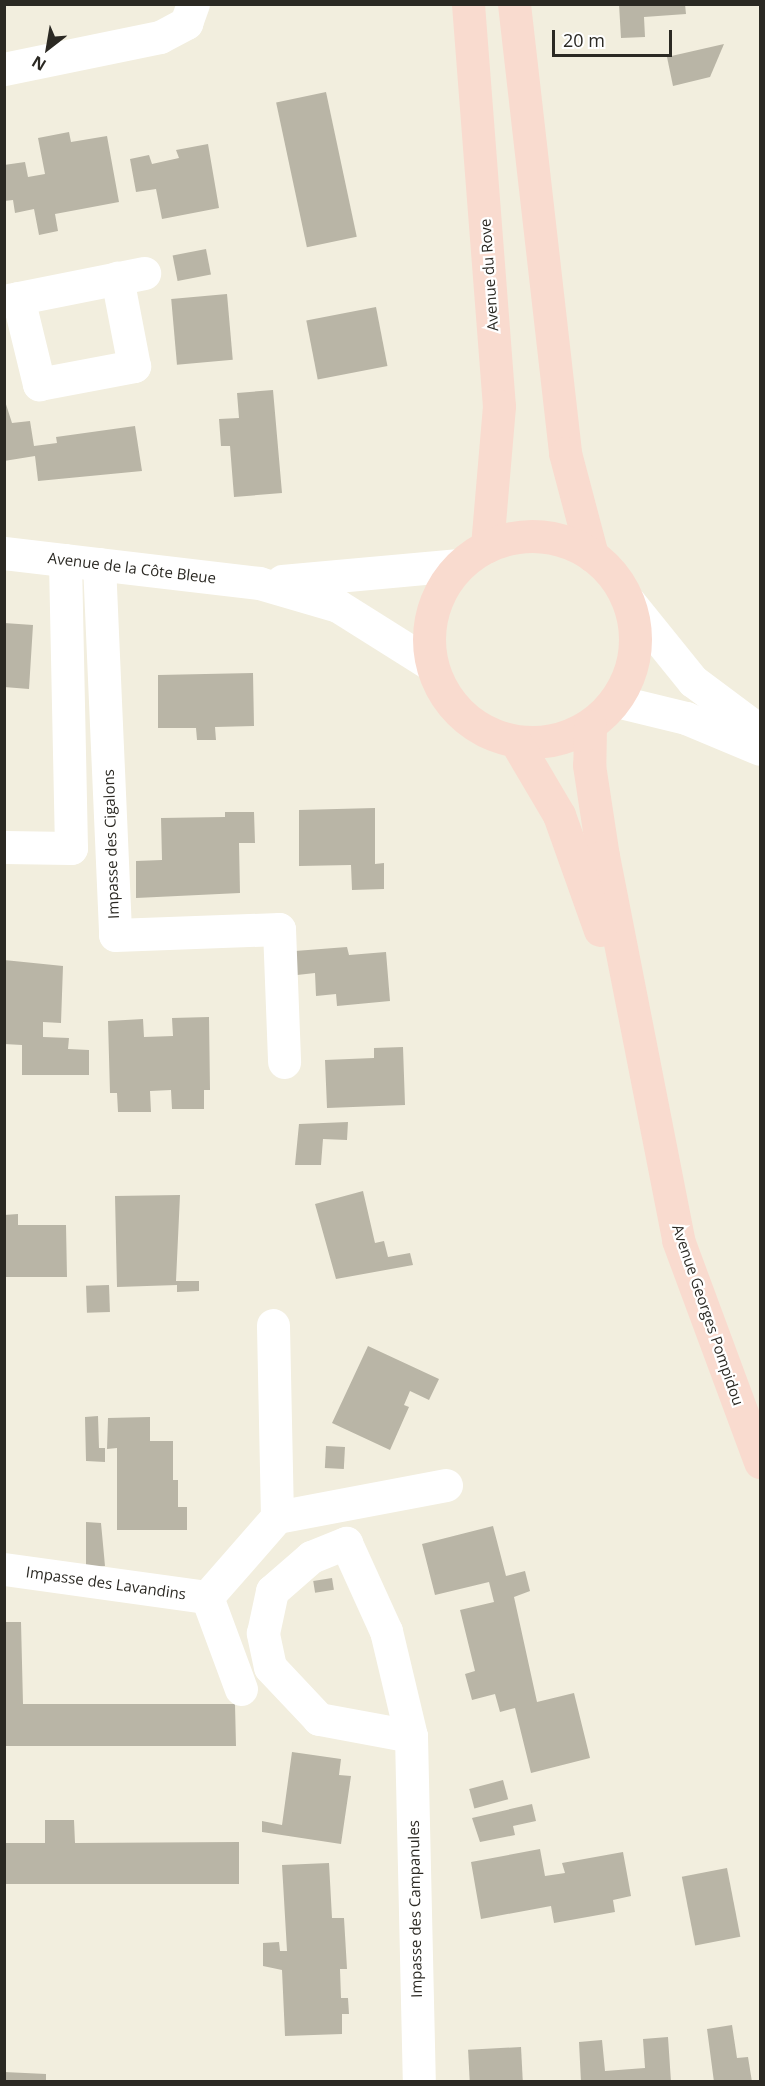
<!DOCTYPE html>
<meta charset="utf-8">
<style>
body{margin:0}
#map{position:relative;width:765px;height:2086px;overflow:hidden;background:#f2eede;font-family:"Open Sans",sans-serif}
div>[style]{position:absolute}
.building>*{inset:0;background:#b9b5a6;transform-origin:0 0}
.minor>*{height:33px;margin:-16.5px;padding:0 16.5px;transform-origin:16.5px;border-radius:16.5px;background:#fff}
.tertiary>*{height:33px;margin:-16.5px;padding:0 16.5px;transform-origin:16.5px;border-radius:16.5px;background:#fff}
.secondary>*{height:33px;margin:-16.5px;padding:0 16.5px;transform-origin:16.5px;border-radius:16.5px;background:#fff}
.primary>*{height:33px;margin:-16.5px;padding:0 16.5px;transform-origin:16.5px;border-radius:16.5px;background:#f9dbcf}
.primary>.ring{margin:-16.5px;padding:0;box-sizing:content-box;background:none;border:33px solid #f9dbcf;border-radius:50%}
span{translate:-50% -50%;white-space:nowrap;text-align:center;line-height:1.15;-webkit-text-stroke:4.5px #fff;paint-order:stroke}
.street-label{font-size:15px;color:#2b2923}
.frame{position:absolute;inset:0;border:6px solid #2b2923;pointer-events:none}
.north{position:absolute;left:18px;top:18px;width:60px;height:60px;-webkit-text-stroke:4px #fff;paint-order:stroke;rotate:211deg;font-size:16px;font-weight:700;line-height:24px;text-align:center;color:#2b2923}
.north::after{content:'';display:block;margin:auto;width:21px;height:27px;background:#2b2923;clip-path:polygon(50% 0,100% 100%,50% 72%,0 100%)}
.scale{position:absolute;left:552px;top:30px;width:120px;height:27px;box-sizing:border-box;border:3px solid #2b2923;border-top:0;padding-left:8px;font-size:18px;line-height:21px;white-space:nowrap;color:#2b2923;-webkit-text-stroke:4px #fff;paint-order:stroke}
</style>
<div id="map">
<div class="building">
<div style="clip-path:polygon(619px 4px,685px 4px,686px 14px,644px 17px,645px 37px,621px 38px)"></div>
<div style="clip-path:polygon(724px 44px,710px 77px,673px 86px,667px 57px)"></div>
<div style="left:326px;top:92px;width:148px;height:51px;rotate:78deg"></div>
<div style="clip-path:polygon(69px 132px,71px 142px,107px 136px,119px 202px,55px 214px,58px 231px,39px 235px,34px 209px,15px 213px,13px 200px,4px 201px,4px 165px,25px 162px,28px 177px,45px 174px,38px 138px)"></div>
<div style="clip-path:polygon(208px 144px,219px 208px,162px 219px,156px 189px,136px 192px,130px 159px,149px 155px,152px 164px,179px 158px,176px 150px)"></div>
<div style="left:206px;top:249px;width:26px;height:34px;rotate:79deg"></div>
<div style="left:227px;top:294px;width:66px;height:56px;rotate:85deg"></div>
<div style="left:376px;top:307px;width:60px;height:71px;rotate:79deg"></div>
<div style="clip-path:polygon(273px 390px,282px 493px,234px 497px,230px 446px,221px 446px,219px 419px,239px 418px,237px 393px)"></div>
<div style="clip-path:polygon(4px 398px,12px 423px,30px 421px,34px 446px,57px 443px,56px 437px,135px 426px,142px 471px,38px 481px,35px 456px,4px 461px)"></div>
<div style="clip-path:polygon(4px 623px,33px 625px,29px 689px,4px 687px)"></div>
<div style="clip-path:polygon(253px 673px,254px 726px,215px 727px,216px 740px,197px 740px,196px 728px,158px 728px,158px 675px)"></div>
<div style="clip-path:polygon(375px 808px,375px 864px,384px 863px,384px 889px,352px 890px,351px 865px,299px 866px,299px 810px)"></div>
<div style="clip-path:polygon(225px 812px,254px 812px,255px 843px,239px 843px,240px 893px,136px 898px,136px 861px,162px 860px,161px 818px,225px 817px)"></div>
<div style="clip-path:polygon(347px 947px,349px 955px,386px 952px,390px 1001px,337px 1006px,336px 994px,316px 996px,315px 973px,297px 975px,295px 951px)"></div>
<div style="clip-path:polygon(4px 960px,63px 966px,61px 1023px,43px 1022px,43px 1037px,69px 1038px,68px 1049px,89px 1050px,89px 1075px,22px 1075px,22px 1045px,4px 1044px)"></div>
<div style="clip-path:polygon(209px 1017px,210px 1090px,204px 1090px,204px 1109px,172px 1109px,171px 1090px,150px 1091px,151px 1112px,118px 1112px,117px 1093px,110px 1093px,108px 1021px,143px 1019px,144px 1037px,173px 1036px,172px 1018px)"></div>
<div style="clip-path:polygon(403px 1047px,405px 1105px,327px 1108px,325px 1060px,374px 1058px,374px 1048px)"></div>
<div style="clip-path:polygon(348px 1122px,347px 1140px,323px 1139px,321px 1165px,295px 1165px,299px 1124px)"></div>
<div style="clip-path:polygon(363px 1191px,375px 1243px,384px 1241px,388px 1257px,410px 1253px,413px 1265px,336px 1279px,315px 1204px)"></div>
<div style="clip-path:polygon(180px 1195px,176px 1281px,199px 1281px,199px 1291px,177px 1292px,177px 1285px,117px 1287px,115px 1196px)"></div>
<div style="clip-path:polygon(18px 1214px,18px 1225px,66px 1225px,67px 1277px,4px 1277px,4px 1215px)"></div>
<div style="left:109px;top:1285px;width:27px;height:23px;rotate:88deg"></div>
<div style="clip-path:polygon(368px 1346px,439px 1379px,429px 1400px,410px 1391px,404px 1405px,409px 1407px,390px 1450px,332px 1423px)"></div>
<div style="clip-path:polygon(98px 1416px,99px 1448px,105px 1448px,105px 1462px,86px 1461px,85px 1417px)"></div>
<div style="clip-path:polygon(150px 1417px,150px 1441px,173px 1441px,173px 1480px,178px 1480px,178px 1507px,187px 1507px,187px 1530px,117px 1530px,117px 1448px,107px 1449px,108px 1418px)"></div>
<div style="left:326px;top:1446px;width:19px;height:22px;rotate:3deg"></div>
<div style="clip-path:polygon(86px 1522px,101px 1523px,105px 1566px,86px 1568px)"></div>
<div style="clip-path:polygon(493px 1526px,506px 1576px,525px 1571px,530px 1591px,514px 1597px,537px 1702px,574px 1693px,590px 1758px,531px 1773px,515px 1708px,500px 1712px,495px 1694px,472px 1700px,465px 1674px,475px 1671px,460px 1610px,494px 1602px,489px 1582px,435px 1595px,422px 1544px)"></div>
<div style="left:332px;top:1578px;width:12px;height:19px;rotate:81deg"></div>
<div style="clip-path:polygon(4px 1622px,21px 1622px,23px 1704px,235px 1704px,236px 1746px,4px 1746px)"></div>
<div style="clip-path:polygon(292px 1752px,341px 1759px,339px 1775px,351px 1776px,341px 1844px,262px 1832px,262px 1821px,282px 1825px)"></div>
<div style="left:503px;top:1780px;width:20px;height:35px;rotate:75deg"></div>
<div style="clip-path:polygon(532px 1804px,536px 1821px,513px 1826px,515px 1835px,480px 1842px,472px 1818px)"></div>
<div style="clip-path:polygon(45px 1820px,74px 1820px,75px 1843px,239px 1842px,239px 1884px,4px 1884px,4px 1843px,45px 1843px)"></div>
<div style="clip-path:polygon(540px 1849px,545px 1876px,565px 1873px,562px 1863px,623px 1852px,631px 1896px,613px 1900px,615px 1912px,554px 1923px,551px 1906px,481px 1919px,471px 1862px)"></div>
<div style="clip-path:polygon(329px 1863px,332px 1918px,344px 1918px,347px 1969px,340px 1969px,341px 1998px,348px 1998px,349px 2014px,342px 2014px,342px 2034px,285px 2036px,282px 1970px,263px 1966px,263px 1943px,279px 1942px,280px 1951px,287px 1951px,282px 1865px)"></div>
<div style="left:727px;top:1868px;width:70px;height:46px;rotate:79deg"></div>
<div style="clip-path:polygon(732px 2025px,737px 2058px,748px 2057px,752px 2082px,714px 2082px,707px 2029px)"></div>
<div style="clip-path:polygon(668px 2037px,671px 2082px,581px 2082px,579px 2042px,602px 2040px,605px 2071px,645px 2068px,643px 2039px)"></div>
<div style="left:521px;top:2047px;width:35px;height:53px;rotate:87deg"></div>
<div style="clip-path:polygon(4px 2072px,46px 2074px,46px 2082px,4px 2082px)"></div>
</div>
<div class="minor">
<div style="left:4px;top:69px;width:159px;rotate:-11.6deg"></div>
<div style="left:160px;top:37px;width:30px;rotate:-28deg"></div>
<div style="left:186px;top:23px;width:20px;rotate:-70deg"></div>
<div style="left:18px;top:298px;width:89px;rotate:76.3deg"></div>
<div style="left:39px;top:384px;width:97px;rotate:-10.7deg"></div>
<div style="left:134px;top:366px;width:90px;rotate:-100.9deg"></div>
<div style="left:4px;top:301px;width:143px;rotate:-11.3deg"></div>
<div style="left:99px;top:564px;width:371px;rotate:87.5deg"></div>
<div style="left:115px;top:935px;width:164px;rotate:-2.1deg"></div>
<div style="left:279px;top:929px;width:133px;rotate:87.8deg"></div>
<div style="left:4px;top:847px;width:67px;rotate:0.9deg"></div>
<div style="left:71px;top:848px;width:288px;rotate:-91.2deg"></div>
<div style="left:277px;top:1517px;width:172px;rotate:-10.7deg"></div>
<div style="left:4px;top:1569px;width:205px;rotate:7.9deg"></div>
<div style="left:207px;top:1597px;width:106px;rotate:-48.8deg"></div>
<div style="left:277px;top:1517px;width:192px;rotate:-91.2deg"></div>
<div style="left:207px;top:1597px;width:98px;rotate:69.7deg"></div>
<div style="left:411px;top:1736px;width:94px;rotate:-169.5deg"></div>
<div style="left:319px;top:1719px;width:71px;rotate:-133.3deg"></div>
<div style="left:270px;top:1667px;width:35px;rotate:-102deg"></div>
<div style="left:263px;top:1633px;width:43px;rotate:-77.9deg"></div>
<div style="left:272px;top:1591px;width:52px;rotate:-41.1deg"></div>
<div style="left:311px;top:1557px;width:38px;rotate:-22deg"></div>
<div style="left:346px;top:1543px;width:97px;rotate:65.6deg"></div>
<div style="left:386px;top:1631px;width:108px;rotate:76.6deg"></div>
<div style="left:411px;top:1736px;width:346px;rotate:88.7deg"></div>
</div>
<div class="tertiary">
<div style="left:4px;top:553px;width:257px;rotate:6.7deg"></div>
<div style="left:259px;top:583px;width:82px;rotate:16.2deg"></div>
<div style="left:338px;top:606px;width:109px;rotate:32.2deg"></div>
<div style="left:282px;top:581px;width:178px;rotate:-5.2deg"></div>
</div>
<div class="secondary">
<div style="left:629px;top:602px;width:102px;rotate:51deg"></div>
<div style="left:693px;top:681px;width:84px;rotate:36.7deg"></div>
<div style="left:616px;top:701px;width:72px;rotate:13.7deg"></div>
<div style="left:686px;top:718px;width:80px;rotate:22.7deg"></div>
</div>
<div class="primary">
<div style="left:468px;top:4px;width:403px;rotate:85.6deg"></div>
<div style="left:499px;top:406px;width:141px;rotate:94.9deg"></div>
<div style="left:514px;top:4px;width:452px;rotate:83.5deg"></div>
<div style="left:565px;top:453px;width:106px;rotate:75.2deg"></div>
<div class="ring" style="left:429px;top:536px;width:173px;height:173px"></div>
<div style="left:590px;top:726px;width:39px;rotate:91deg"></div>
<div style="left:589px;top:765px;width:92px;rotate:81.3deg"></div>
<div style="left:603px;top:856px;width:391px;rotate:78.9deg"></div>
<div style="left:678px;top:1240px;width:237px;rotate:69.7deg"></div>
<div style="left:516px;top:742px;width:85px;rotate:59.5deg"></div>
<div style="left:559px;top:815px;width:122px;rotate:70.4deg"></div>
</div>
<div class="street-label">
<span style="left:489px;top:275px;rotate:-94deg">Avenue du Rove</span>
<span style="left:132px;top:568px;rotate:7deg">Avenue de la Côte Bleue</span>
<span style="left:111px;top:844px;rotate:-92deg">Impasse des Cigalons</span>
<span style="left:708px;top:1315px;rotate:71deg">Avenue Georges Pompidou</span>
<span style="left:106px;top:1583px;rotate:8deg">Impasse des Lavandins</span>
<span style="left:415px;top:1909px;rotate:-91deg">Impasse des Campanules</span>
</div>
<div class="frame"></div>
<div class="north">N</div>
<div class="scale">20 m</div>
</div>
